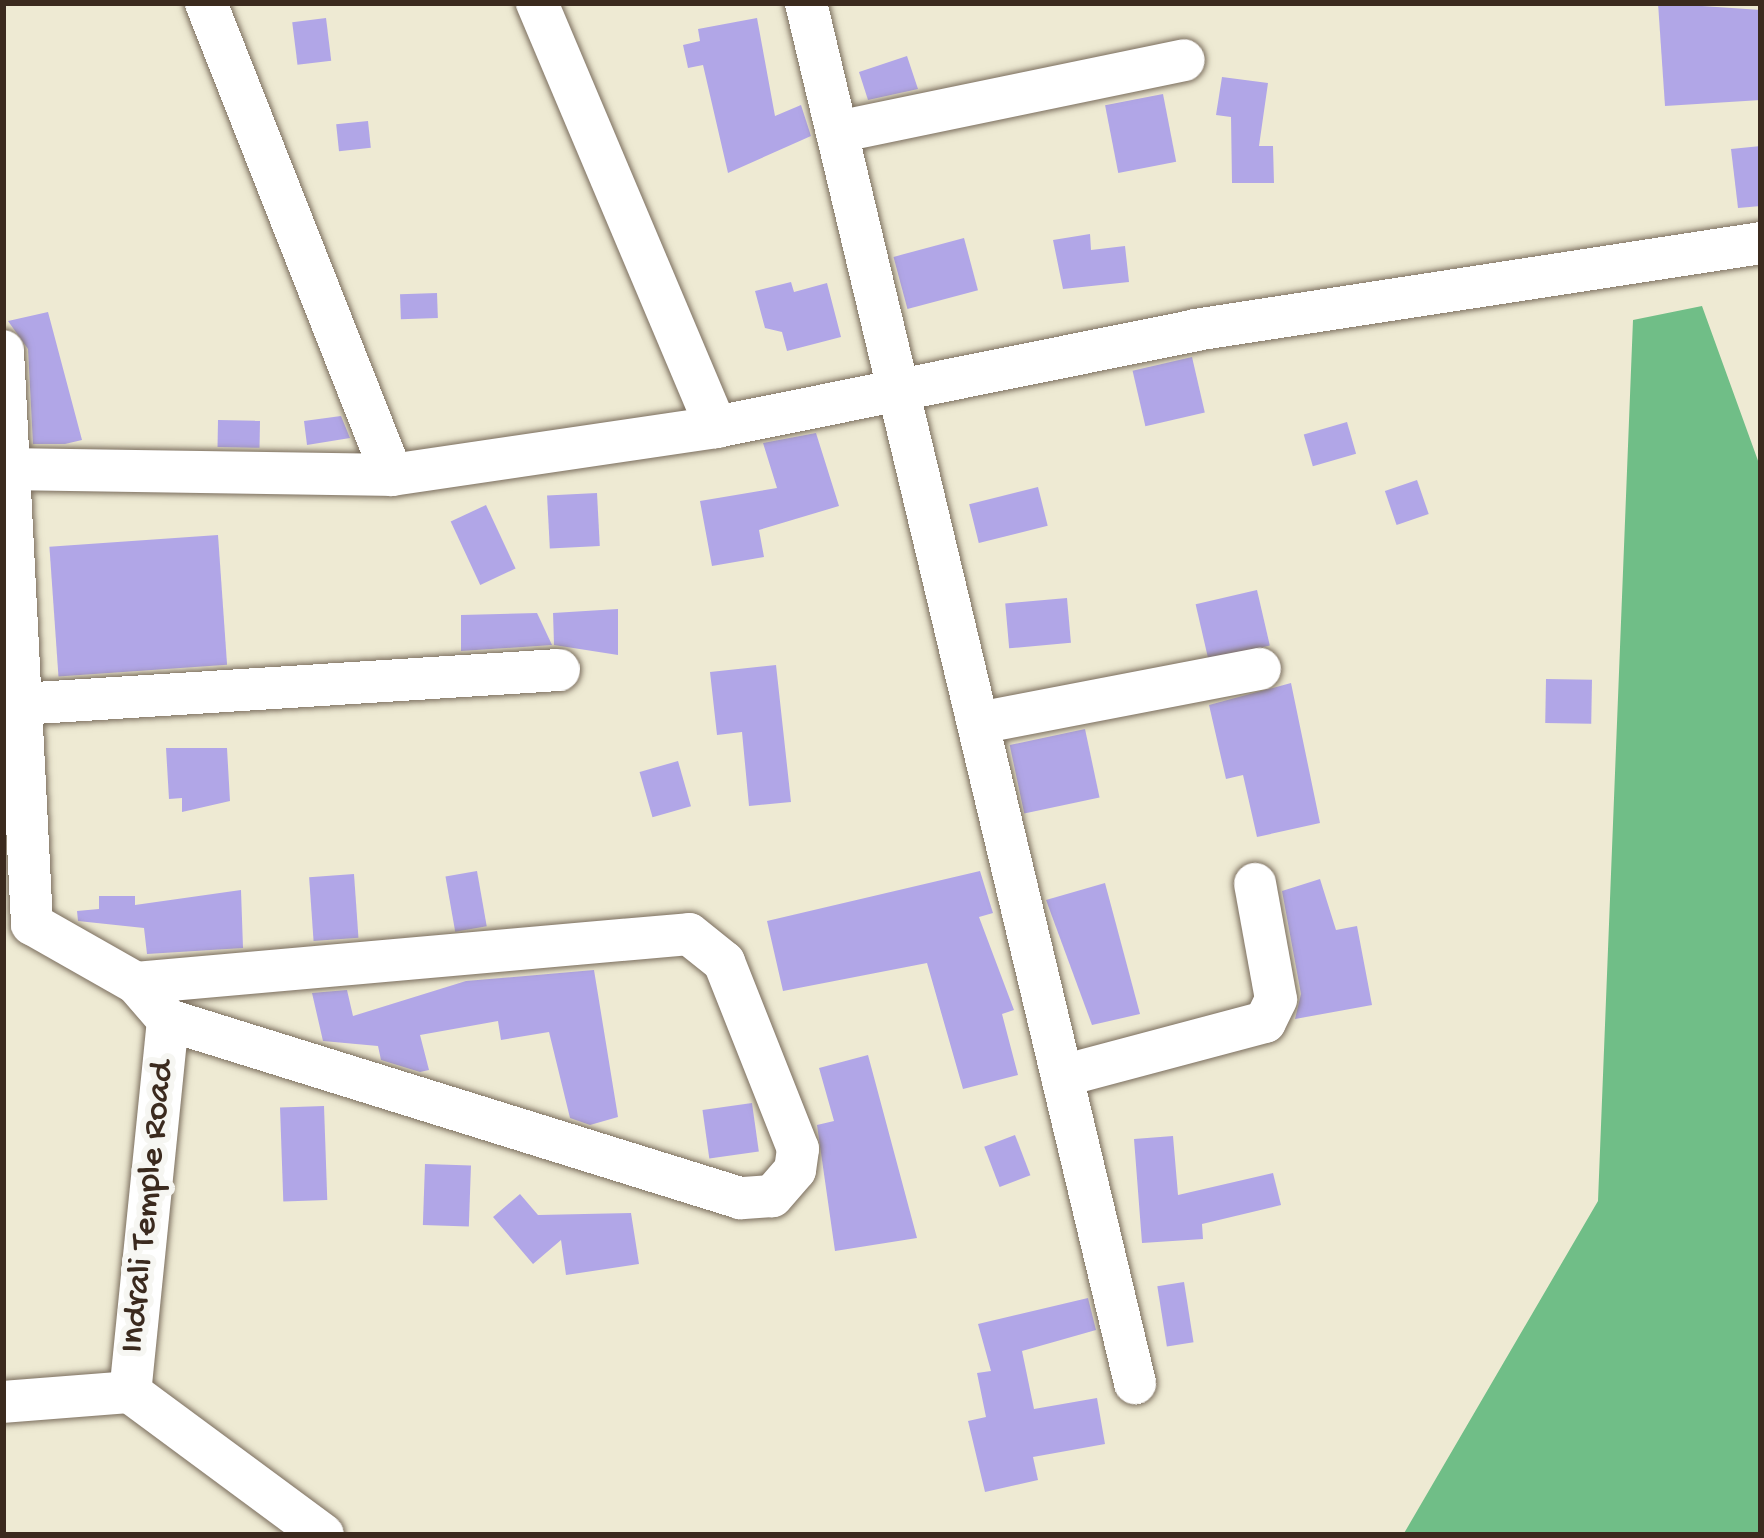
<!DOCTYPE html>
<style>
body{margin:0}
#map{position:relative;width:1764px;height:1538px;overflow:hidden;background:#eeead3;font-family:"Gochi Hand",sans-serif}
div>[style]{position:absolute}
.forest>*{inset:0;background:#70be87}
.building>*{inset:0;background:#b1a6e7;transform-origin:0 0}
.roads{filter:drop-shadow(0 0 3px #7a6d5d) drop-shadow(0 0 3px #7a6d5d)}
.minor>*{height:42px;margin:-21px;padding:0 21px;transform-origin:21px;border-radius:21px;background:#fff}
span{translate:-50% -50%;white-space:nowrap;text-align:center;line-height:1.15;-webkit-text-stroke:12px #f6f6f2;paint-order:stroke}
.street-label{font-size:36px;color:#3b2a1e}
.frame{position:absolute;inset:0;border:6px solid #3b2a1e;pointer-events:none}
</style>
<div id="map">
<div class="forest">
<div style="clip-path:polygon(1702px 306px,1761px 469px,1761px 1535px,1403px 1535px,1598px 1201px,1633px 320px)"></div>
</div>
<div class="building">
<div style="clip-path:polygon(1658px 3px,1761px 10px,1761px 100px,1665px 106px)"></div>
<div style="left:326px;top:18px;width:43px;height:34px;rotate:83deg"></div>
<div style="clip-path:polygon(757px 18px,775px 116px,801px 105px,811px 136px,728px 173px,703px 65px,688px 68px,683px 45px,700px 41px,698px 29px)"></div>
<div style="clip-path:polygon(907px 56px,918px 89px,868px 100px,859px 72px)"></div>
<div style="clip-path:polygon(1222px 77px,1268px 83px,1259px 146px,1273px 146px,1274px 183px,1232px 183px,1231px 117px,1216px 115px)"></div>
<div style="left:1163px;top:94px;width:69px;height:59px;rotate:79deg"></div>
<div style="left:368px;top:121px;width:27px;height:32px;rotate:84deg"></div>
<div style="clip-path:polygon(1761px 146px,1761px 206px,1738px 208px,1731px 149px)"></div>
<div style="clip-path:polygon(1090px 234px,1091px 250px,1125px 246px,1129px 282px,1063px 289px,1053px 240px)"></div>
<div style="left:964px;top:238px;width:54px;height:73px;rotate:75deg"></div>
<div style="clip-path:polygon(791px 282px,794px 292px,827px 283px,841px 337px,787px 351px,782px 332px,765px 328px,755px 291px)"></div>
<div style="left:437px;top:293px;width:25px;height:37px;rotate:88deg"></div>
<div style="clip-path:polygon(48px 312px,82px 440px,65px 444px,33px 444px,28px 349px,8px 321px)"></div>
<div style="left:1192px;top:357px;width:57px;height:61px;rotate:77deg"></div>
<div style="clip-path:polygon(341px 416px,350px 438px,307px 445px,304px 421px)"></div>
<div style="left:218px;top:420px;width:42px;height:27px;rotate:1deg"></div>
<div style="left:1347px;top:422px;width:33px;height:45px;rotate:74deg"></div>
<div style="clip-path:polygon(816px 433px,839px 506px,759px 530px,764px 557px,712px 566px,700px 501px,777px 488px,763px 443px)"></div>
<div style="left:1417px;top:480px;width:36px;height:34px;rotate:71deg"></div>
<div style="left:1038px;top:487px;width:40px;height:71px;rotate:76deg"></div>
<div style="left:597px;top:493px;width:53px;height:50px;rotate:87deg"></div>
<div style="left:486px;top:505px;width:70px;height:39px;rotate:65deg"></div>
<div style="left:218px;top:535px;width:130px;height:169px;rotate:86deg"></div>
<div style="left:1257px;top:590px;width:57px;height:63px;rotate:77deg"></div>
<div style="left:1067px;top:598px;width:45px;height:62px;rotate:85deg"></div>
<div style="clip-path:polygon(618px 609px,618px 655px,554px 645px,553px 613px)"></div>
<div style="clip-path:polygon(537px 613px,552px 645px,461px 651px,461px 615px)"></div>
<div style="clip-path:polygon(776px 665px,791px 802px,749px 806px,742px 732px,717px 735px,710px 672px)"></div>
<div style="left:1546px;top:679px;width:46px;height:44px;rotate:1deg"></div>
<div style="clip-path:polygon(1291px 683px,1320px 823px,1257px 837px,1243px 775px,1226px 779px,1209px 705px)"></div>
<div style="left:1085px;top:729px;width:70px;height:77px;rotate:78deg"></div>
<div style="clip-path:polygon(166px 748px,227px 748px,230px 801px,182px 812px,182px 798px,169px 799px)"></div>
<div style="left:678px;top:761px;width:47px;height:40px;rotate:74deg"></div>
<div style="left:477px;top:871px;width:56px;height:32px;rotate:80deg"></div>
<div style="clip-path:polygon(980px 871px,993px 913px,979px 917px,1014px 1010px,1002px 1014px,1018px 1075px,963px 1089px,927px 963px,783px 991px,767px 921px)"></div>
<div style="left:354px;top:874px;width:64px;height:45px;rotate:86deg"></div>
<div style="clip-path:polygon(1320px 879px,1336px 930px,1357px 926px,1372px 1005px,1295px 1019px,1301px 994px,1282px 891px)"></div>
<div style="clip-path:polygon(1105px 883px,1140px 1014px,1092px 1025px,1046px 900px)"></div>
<div style="clip-path:polygon(241px 890px,243px 948px,147px 954px,144px 928px,78px 921px,77px 911px,99px 909px,99px 896px,135px 896px,135px 905px)"></div>
<div style="clip-path:polygon(594px 970px,618px 1117px,590px 1125px,570px 1118px,549px 1032px,501px 1040px,498px 1021px,420px 1035px,429px 1070px,420px 1072px,381px 1060px,378px 1046px,323px 1041px,312px 993px,347px 990px,353px 1016px,466px 981px)"></div>
<div style="clip-path:polygon(868px 1055px,917px 1238px,835px 1251px,817px 1125px,834px 1121px,819px 1068px)"></div>
<div style="left:752px;top:1103px;width:49px;height:50px;rotate:82deg"></div>
<div style="left:324px;top:1106px;width:94px;height:44px;rotate:88deg"></div>
<div style="left:1015px;top:1135px;width:43px;height:33px;rotate:69deg"></div>
<div style="clip-path:polygon(1173px 1136px,1178px 1195px,1273px 1173px,1281px 1205px,1202px 1224px,1203px 1239px,1142px 1243px,1134px 1139px)"></div>
<div style="left:425px;top:1164px;width:46px;height:61px;rotate:2deg"></div>
<div style="clip-path:polygon(520px 1194px,538px 1215px,631px 1213px,639px 1264px,566px 1275px,561px 1240px,533px 1264px,493px 1217px)"></div>
<div style="left:1184px;top:1282px;width:61px;height:27px;rotate:81deg"></div>
<div style="clip-path:polygon(1088px 1298px,1096px 1330px,1022px 1351px,1034px 1409px,1097px 1398px,1105px 1444px,1033px 1457px,1038px 1480px,985px 1492px,968px 1421px,986px 1417px,977px 1373px,991px 1371px,978px 1324px)"></div>
</div>
<div class="roads">
<div class="minor">
<div style="left:206px;top:3px;width:507px;rotate:68.49deg"></div>
<div style="left:537px;top:3px;width:460px;rotate:67.1deg"></div>
<div style="left:806px;top:3px;width:1419px;rotate:76.59deg"></div>
<div style="left:837px;top:132px;width:354px;rotate:-11.7deg"></div>
<div style="left:3px;top:351px;width:574px;rotate:87.1deg"></div>
<div style="left:32px;top:924px;width:120px;rotate:29.6deg"></div>
<div style="left:136px;top:983px;width:49px;rotate:49.1deg"></div>
<div style="left:168px;top:1020px;width:374px;rotate:95.8deg"></div>
<div style="left:10px;top:469px;width:382px;rotate:0.9deg"></div>
<div style="left:392px;top:475px;width:328px;rotate:-8.4deg"></div>
<div style="left:716px;top:427px;width:489px;rotate:-11.4deg"></div>
<div style="left:1195px;top:330px;width:573px;rotate:-8.74deg"></div>
<div style="left:20px;top:704px;width:540px;rotate:-3.61deg"></div>
<div style="left:979px;top:723px;width:286px;rotate:-10.9deg"></div>
<div style="left:136px;top:983px;width:555px;rotate:-5.06deg"></div>
<div style="left:689px;top:934px;width:45px;rotate:38.7deg"></div>
<div style="left:724px;top:962px;width:201px;rotate:68.4deg"></div>
<div style="left:798px;top:1149px;width:21px;rotate:98deg"></div>
<div style="left:795px;top:1170px;width:35px;rotate:131deg"></div>
<div style="left:772px;top:1196px;width:32px;rotate:176deg"></div>
<div style="left:740px;top:1198px;width:599px;rotate:-162.71deg"></div>
<div style="left:1062px;top:1076px;width:210px;rotate:-14.9deg"></div>
<div style="left:1265px;top:1022px;width:25px;rotate:-64deg"></div>
<div style="left:1276px;top:999px;width:117px;rotate:-100.3deg"></div>
<div style="left:3px;top:1402px;width:127px;rotate:-4.5deg"></div>
<div style="left:130px;top:1392px;width:240px;rotate:36.5deg"></div>
</div>
</div>
<div class="street-label">
<span style="left:149px;top:1207px;rotate:-84deg">Indrali Temple Road</span>
</div>
<div class="frame"></div>
</div>
